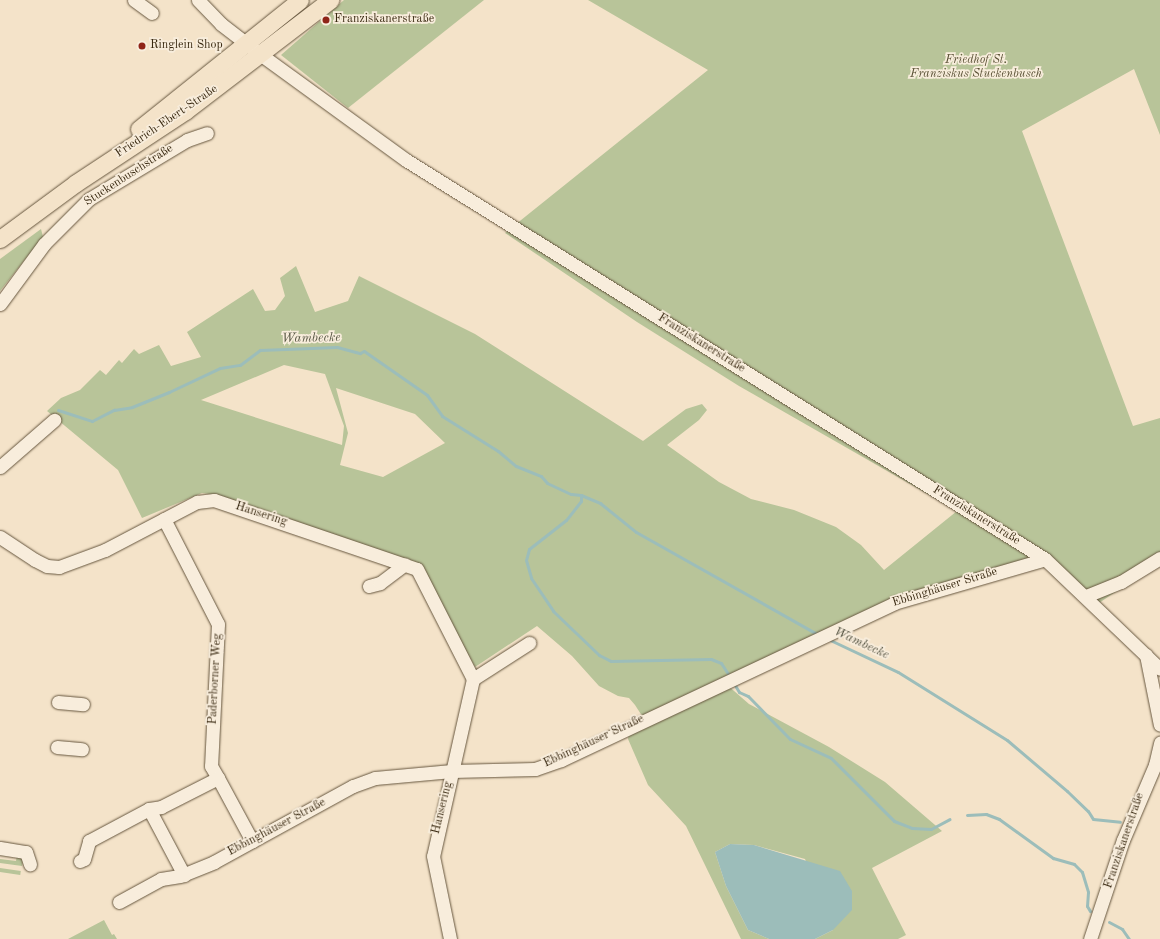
<!DOCTYPE html>
<meta charset="utf-8">
<style>
body{margin:0}
#map{position:relative;width:1160px;height:939px;overflow:hidden;background:#f4e3c9;font-family:"Old Standard TT",serif}
div>[style]{position:absolute}
.green>*{inset:0;background:#b8c499;transform-origin:0 0}
.water>*{inset:0;background:#9cbdba}
.stream>*{height:3px;margin:-1.5px;padding:0 1.5px;transform-origin:1.5px;border-radius:1.5px;background:#9cbdba}
.roads{filter:drop-shadow(0 0 1px #66563e) drop-shadow(0 0 1px #66563e)}
.minor>*{height:13px;margin:-6.5px;padding:0 6.5px;transform-origin:6.5px;border-radius:6.5px;background:#f8eddc}
.major>*{height:17px;margin:-8.5px;padding:0 8.5px;transform-origin:8.5px;border-radius:8.5px;background:#f4e3c9}
.dots>*{width:11px;height:11px;translate:-50% -50%;box-sizing:border-box;border:2px solid #f8eddc;border-radius:50%}
span{translate:-50% -50%;white-space:nowrap;text-align:center;line-height:1.15;-webkit-text-stroke:3.5px #f8eddc;paint-order:stroke}
.poi-label{font-size:12px;color:#37270f}
.left{translate:0 -50%;text-align:left}
.park-label{font-size:12px;color:#574e32;font-style:italic}
.street-label{font-size:12px;color:#37270f}
.water-label{font-size:13px;color:#555442;font-style:italic}
</style>
<div id="map">
<div class="green">
<div style="clip-path:polygon(344px 0,484px 0,348px 108px,281px 55px)"></div>
<div style="clip-path:polygon(evenodd,588px 0,1160px 0,1160px 135px,1134px 69px,1022px 131px,1133px 426px,1160px 418px,1160px 562px,1099px 603px,1043px 564px,907px 601px,726px 684px,749px 704px,829px 747px,885px 782px,942px 831px,872px 868px,906px 935px,898px 939px,815px 939px,833px 930px,805px 859px,754px 845px,730px 844px,715px 852px,726px 886px,748px 930px,769px 939px,741px 939px,686px 826px,648px 785px,628px 739px,629px 732px,646px 722px,635px 705px,629px 698px,618px 696px,599px 686px,572px 656px,537px 626px,475px 667px,418px 563px,216px 495px,202px 493px,142px 518px,118px 470px,47px 411px,61px 398px,80px 390px,100px 370px,106px 375px,119px 360px,122px 363px,134px 349px,139px 354px,159px 345px,171px 366px,201px 357px,187px 332px,253px 289px,265px 311px,275px 310px,285px 296px,280px 278px,296px 266px,315px 312px,348px 301px,359px 276px,475px 334px,643px 441px,686px 409px,702px 404px,707px 410px,699px 420px,667px 445px,719px 482px,751px 499px,794px 510px,836px 527px,861px 545px,884px 570px,957px 511px,739px 386px,637px 322px,505px 233px,708px 70px,588px 0,284px 365px,325px 374px,344px 426px,342px 445px,201px 400px,284px 365px,588px 0,336px 388px,415px 414px,445px 443px,383px 477px,340px 465px,348px 433px,336px 388px)"></div>
<div style="clip-path:polygon(41px 229px,43px 237px,0 291px,0 259px)"></div>
<div style="clip-path:polygon(17px 854px,23px 861px,22px 866px,0 863px,0 859px,16px 861px)"></div>
<div style="left:0;top:868px;width:21px;height:4px;rotate:8deg"></div>
<div style="clip-path:polygon(104px 920px,112px 935px,114px 934px,117px 939px,68px 939px)"></div>
</div>
<div class="water">
<div style="clip-path:polygon(730px 844px,754px 845px,840px 871px,852px 891px,852px 910px,833px 930px,815px 939px,769px 939px,748px 930px,726px 886px,715px 852px)"></div>
</div>
<div class="stream">
<div style="left:58px;top:410px;width:36px;rotate:18deg"></div>
<div style="left:92px;top:421px;width:25px;rotate:-27deg"></div>
<div style="left:114px;top:410px;width:18px;rotate:-9deg"></div>
<div style="left:132px;top:407px;width:40px;rotate:-22deg"></div>
<div style="left:169px;top:392px;width:56px;rotate:-25.2deg"></div>
<div style="left:220px;top:368px;width:20px;rotate:-9deg"></div>
<div style="left:240px;top:365px;width:25px;rotate:-37deg"></div>
<div style="left:260px;top:350px;width:77px;rotate:-2.2deg"></div>
<div style="left:337px;top:347px;width:24px;rotate:15deg"></div>
<div style="left:360px;top:353px;width:4px;rotate:-27deg"></div>
<div style="left:364px;top:351px;width:77px;rotate:34.9deg"></div>
<div style="left:427px;top:395px;width:26px;rotate:54deg"></div>
<div style="left:442px;top:416px;width:66px;rotate:32deg"></div>
<div style="left:498px;top:451px;width:23px;rotate:40deg"></div>
<div style="left:516px;top:466px;width:27px;rotate:22deg"></div>
<div style="left:541px;top:476px;width:9px;rotate:49deg"></div>
<div style="left:547px;top:483px;width:26px;rotate:25deg"></div>
<div style="left:571px;top:494px;width:10px;rotate:6deg"></div>
<div style="left:581px;top:495px;width:21px;rotate:23deg"></div>
<div style="left:600px;top:503px;width:46px;rotate:38.9deg"></div>
<div style="left:636px;top:532px;width:210px;rotate:29.4deg"></div>
<div style="left:581px;top:495px;width:6px;rotate:90deg"></div>
<div style="left:581px;top:501px;width:24px;rotate:128deg"></div>
<div style="left:566px;top:520px;width:47px;rotate:141.9deg"></div>
<div style="left:529px;top:549px;width:11px;rotate:105deg"></div>
<div style="left:526px;top:560px;width:19px;rotate:74deg"></div>
<div style="left:531px;top:578px;width:40px;rotate:56deg"></div>
<div style="left:553px;top:611px;width:64px;rotate:43.7deg"></div>
<div style="left:599px;top:655px;width:13px;rotate:27deg"></div>
<div style="left:611px;top:661px;width:100px;rotate:-1.1deg"></div>
<div style="left:711px;top:659px;width:11px;rotate:22deg"></div>
<div style="left:721px;top:663px;width:17px;rotate:57deg"></div>
<div style="left:828px;top:639px;width:77px;rotate:25.2deg"></div>
<div style="left:898px;top:672px;width:128px;rotate:32deg"></div>
<div style="left:1007px;top:740px;width:79px;rotate:40.4deg"></div>
<div style="left:1067px;top:791px;width:29px;rotate:44deg"></div>
<div style="left:1088px;top:811px;width:9px;rotate:58deg"></div>
<div style="left:1093px;top:819px;width:27px;rotate:6deg"></div>
<div style="left:733px;top:682px;width:12px;rotate:59deg"></div>
<div style="left:739px;top:692px;width:10px;rotate:24deg"></div>
<div style="left:748px;top:696px;width:60px;rotate:45.7deg"></div>
<div style="left:790px;top:739px;width:45px;rotate:24.9deg"></div>
<div style="left:831px;top:758px;width:89px;rotate:45deg"></div>
<div style="left:894px;top:821px;width:19px;rotate:21deg"></div>
<div style="left:912px;top:828px;width:19px;rotate:3deg"></div>
<div style="left:931px;top:829px;width:21px;rotate:-28deg"></div>
<div style="left:967px;top:815px;width:19px;rotate:-3deg"></div>
<div style="left:986px;top:814px;width:14px;rotate:21deg"></div>
<div style="left:999px;top:819px;width:67px;rotate:35.8deg"></div>
<div style="left:1053px;top:858px;width:22px;rotate:16deg"></div>
<div style="left:1074px;top:864px;width:11px;rotate:45deg"></div>
<div style="left:1082px;top:872px;width:21px;rotate:73deg"></div>
<div style="left:1088px;top:892px;width:14px;rotate:94deg"></div>
<div style="left:1087px;top:906px;width:6px;rotate:59deg"></div>
<div style="left:1109px;top:922px;width:15px;rotate:28deg"></div>
<div style="left:1122px;top:929px;width:12px;rotate:55deg"></div>
</div>
<div class="roads">
<div class="minor">
<div style="left:134px;top:0;width:22px;rotate:36deg"></div>
<div style="left:198px;top:0;width:33px;rotate:46deg"></div>
<div style="left:221px;top:24px;width:49px;rotate:37.6deg"></div>
<div style="left:260px;top:54px;width:180px;rotate:36deg"></div>
<div style="left:406px;top:160px;width:753px;rotate:31.98deg"></div>
<div style="left:1045px;top:559px;width:159px;rotate:43.7deg"></div>
<div style="left:0;top:304px;width:74px;rotate:-53.7deg"></div>
<div style="left:44px;top:244px;width:64px;rotate:-45deg"></div>
<div style="left:89px;top:199px;width:114px;rotate:-31deg"></div>
<div style="left:187px;top:140px;width:21px;rotate:-19deg"></div>
<div style="left:0;top:467px;width:72px;rotate:-41deg"></div>
<div style="left:164px;top:519px;width:118px;rotate:62.8deg"></div>
<div style="left:218px;top:624px;width:142px;rotate:92.8deg"></div>
<div style="left:211px;top:766px;width:14px;rotate:60deg"></div>
<div style="left:0;top:537px;width:42px;rotate:33.3deg"></div>
<div style="left:35px;top:560px;width:13px;rotate:27deg"></div>
<div style="left:47px;top:566px;width:12px;rotate:5deg"></div>
<div style="left:59px;top:567px;width:49px;rotate:-20.3deg"></div>
<div style="left:105px;top:550px;width:104px;rotate:-27.6deg"></div>
<div style="left:197px;top:502px;width:17px;rotate:-7deg"></div>
<div style="left:214px;top:500px;width:214px;rotate:18.8deg"></div>
<div style="left:417px;top:569px;width:123px;rotate:63deg"></div>
<div style="left:473px;top:679px;width:181px;rotate:102.7deg"></div>
<div style="left:433px;top:856px;width:85px;rotate:78.4deg"></div>
<div style="left:369px;top:586px;width:11px;rotate:-15deg"></div>
<div style="left:380px;top:583px;width:31px;rotate:-37deg"></div>
<div style="left:1086px;top:596px;width:38px;rotate:-22deg"></div>
<div style="left:1121px;top:582px;width:46px;rotate:-31.6deg"></div>
<div style="left:1146px;top:655px;width:71px;rotate:78.7deg"></div>
<div style="left:473px;top:679px;width:67px;rotate:-32.7deg"></div>
<div style="left:58px;top:702px;width:25px;rotate:5deg"></div>
<div style="left:57px;top:747px;width:25px;rotate:5deg"></div>
<div style="left:149px;top:809px;width:75px;rotate:62.1deg"></div>
<div style="left:0;top:848px;width:26px;rotate:9deg"></div>
<div style="left:26px;top:852px;width:13px;rotate:72deg"></div>
<div style="left:80px;top:861px;width:4px;rotate:-27deg"></div>
<div style="left:84px;top:859px;width:19px;rotate:-74deg"></div>
<div style="left:89px;top:841px;width:68px;rotate:-28.1deg"></div>
<div style="left:149px;top:809px;width:12px;rotate:-9deg"></div>
<div style="left:161px;top:807px;width:64px;rotate:-27deg"></div>
<div style="left:218px;top:778px;width:72px;rotate:61.6deg"></div>
<div style="left:119px;top:902px;width:48px;rotate:-28.7deg"></div>
<div style="left:161px;top:879px;width:19px;rotate:-9deg"></div>
<div style="left:180px;top:876px;width:37px;rotate:-22deg"></div>
<div style="left:214px;top:862px;width:158px;rotate:-28.7deg"></div>
<div style="left:353px;top:786px;width:23px;rotate:-20deg"></div>
<div style="left:375px;top:778px;width:77px;rotate:-5.2deg"></div>
<div style="left:452px;top:771px;width:83px;rotate:-1.4deg"></div>
<div style="left:535px;top:769px;width:28px;rotate:-19deg"></div>
<div style="left:561px;top:760px;width:368px;rotate:-25.2deg"></div>
<div style="left:894px;top:603px;width:157px;rotate:-16.2deg"></div>
<div style="left:1090px;top:939px;width:104px;rotate:-71.6deg"></div>
<div style="left:1123px;top:840px;width:82px;rotate:-66.9deg"></div>
<div style="left:1155px;top:765px;width:23px;rotate:-77deg"></div>
</div>
<div class="major">
<div style="left:139px;top:129px;width:206px;rotate:-38.7deg"></div>
<div style="left:0;top:239px;width:94px;rotate:-36.4deg"></div>
<div style="left:76px;top:183px;width:131px;rotate:-33.4deg"></div>
<div style="left:185px;top:111px;width:183px;rotate:-37.4deg"></div>
</div>
</div>
<div class="dots">
<div style="left:326px;top:20px;background:#8f2418"></div>
<div style="left:142px;top:46px;background:#8f2418"></div>
</div>
<div class="poi-label">
<span class="left" style="left:334px;top:20px">Franziskanerstraße</span>
<span class="left" style="left:150px;top:46px">Ringlein Shop</span>
</div>
<div class="park-label">
<span style="left:976px;top:68px">Friedhof St.<br>Franziskus Stuckenbusch</span>
</div>
<div class="street-label">
<span style="left:167px;top:122px;rotate:-34deg">Friedrich-Ebert-Straße</span>
<span style="left:129px;top:176px;rotate:-33deg">Stuckenbuschstraße</span>
<span style="left:701px;top:344px;rotate:32deg">Franziskanerstraße</span>
<span style="left:261px;top:515px;rotate:18deg">Hansering</span>
<span style="left:976px;top:516px;rotate:32deg">Franziskanerstraße</span>
<span style="left:945px;top:588px;rotate:-17deg">Ebbinghäuser Straße</span>
<span style="left:216px;top:679px;rotate:-87deg">Paderborner Weg</span>
<span style="left:594px;top:742px;rotate:-25deg">Ebbinghäuser Straße</span>
<span style="left:443px;top:808px;rotate:-76deg">Hansering</span>
<span style="left:277px;top:828px;rotate:-28deg">Ebbinghäuser Straße</span>
<span style="left:1125px;top:841px;rotate:-71deg">Franziskanerstraße</span>
</div>
<div class="water-label">
<span style="left:311px;top:339px;rotate:-1deg">Wambecke</span>
<span style="left:861px;top:644px;rotate:25deg">Wambecke</span>
</div>
</div>
